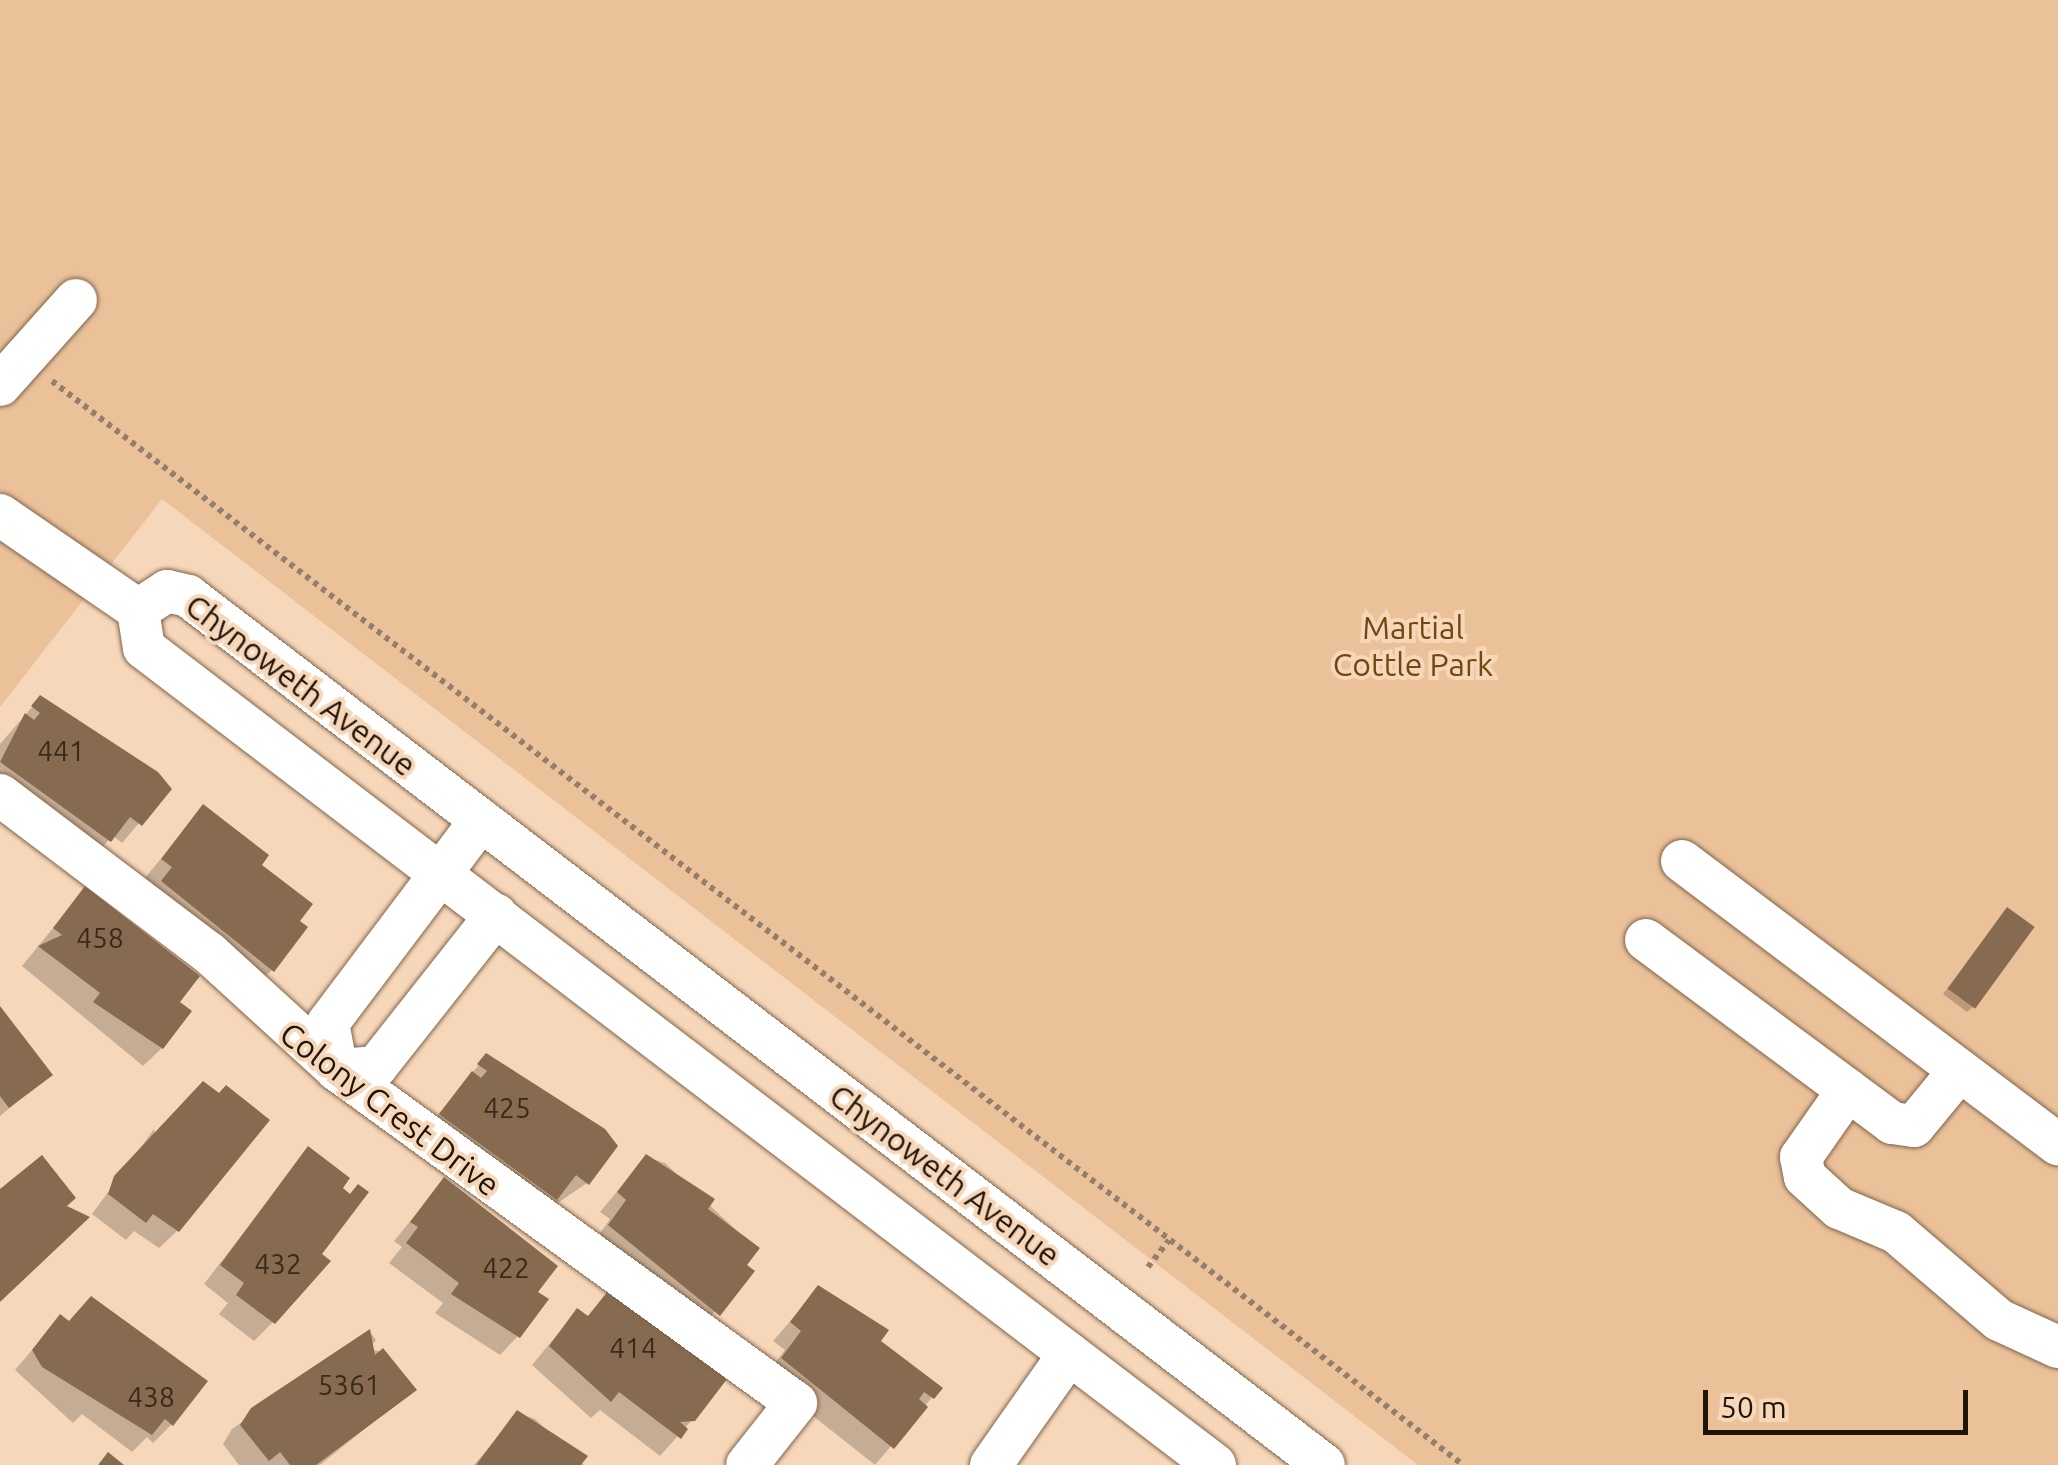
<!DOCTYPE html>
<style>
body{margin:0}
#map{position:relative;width:2058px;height:1465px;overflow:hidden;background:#f7d7ba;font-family:Ubuntu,sans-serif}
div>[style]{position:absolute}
.green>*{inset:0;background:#ebc19a}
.shadow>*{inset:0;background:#0003}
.building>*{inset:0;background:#876b50;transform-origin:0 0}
.path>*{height:6px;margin-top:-3px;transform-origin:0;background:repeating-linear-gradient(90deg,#967f6a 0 5px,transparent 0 10px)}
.roads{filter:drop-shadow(0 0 2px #80654a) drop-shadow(0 0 2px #80654a)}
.minor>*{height:42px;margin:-21px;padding:0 21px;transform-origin:21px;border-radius:21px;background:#fff}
span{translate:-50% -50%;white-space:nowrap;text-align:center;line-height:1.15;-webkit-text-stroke:8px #f7d7ba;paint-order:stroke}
.number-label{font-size:28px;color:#392a1b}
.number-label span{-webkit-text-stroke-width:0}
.park-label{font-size:32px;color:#754710}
.street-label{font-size:32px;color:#1f1409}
.scale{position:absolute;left:1703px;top:1390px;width:265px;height:45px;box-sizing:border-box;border:5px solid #1f1409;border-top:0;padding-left:12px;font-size:30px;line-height:35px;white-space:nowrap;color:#1f1409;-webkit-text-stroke:8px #f7d7ba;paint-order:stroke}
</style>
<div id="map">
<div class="green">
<div style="clip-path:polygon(0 0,2058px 0,2058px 1465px,1418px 1465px,162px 499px,0 707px)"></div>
</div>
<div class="shadow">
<div style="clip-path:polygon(40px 698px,168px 789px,122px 843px,113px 836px,90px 859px,0 793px,0 744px)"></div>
<div style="clip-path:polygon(203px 808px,258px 865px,272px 970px,253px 988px,144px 879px)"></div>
<div style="clip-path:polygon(85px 889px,177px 1002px,162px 1048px,143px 1066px,22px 966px)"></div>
<div style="clip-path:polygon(2002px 915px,1973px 1007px,1967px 1012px,1943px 994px)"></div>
<div style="clip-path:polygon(0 1012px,49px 1075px,0 1116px)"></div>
<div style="clip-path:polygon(486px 1056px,587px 1183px,537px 1217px,422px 1134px)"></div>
<div style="clip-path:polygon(154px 1129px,178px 1230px,159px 1248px,134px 1231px,126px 1240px,92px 1214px)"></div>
<div style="clip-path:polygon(308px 1149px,273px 1322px,254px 1341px,219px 1314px,228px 1303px,204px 1284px)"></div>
<div style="clip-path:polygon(646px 1157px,665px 1163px,756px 1249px,700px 1333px,592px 1245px,610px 1219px,600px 1212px)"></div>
<div style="clip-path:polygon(444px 1180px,535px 1292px,518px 1336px,500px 1355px,435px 1313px,443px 1303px,389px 1263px,402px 1247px,394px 1241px)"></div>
<div style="clip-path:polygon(818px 1289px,885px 1331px,878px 1341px,939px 1389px,875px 1465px,764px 1377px,785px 1350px,773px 1341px)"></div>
<div style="clip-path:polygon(608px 1294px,693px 1419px,660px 1456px,600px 1410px,591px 1418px,532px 1365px,577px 1311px,586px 1318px)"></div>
<div style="clip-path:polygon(60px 1317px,172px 1424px,153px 1443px,147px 1437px,132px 1452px,82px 1414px,73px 1423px,15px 1370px)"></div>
<div style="clip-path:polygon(370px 1332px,376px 1340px,366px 1350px,382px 1351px,413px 1390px,320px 1465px,239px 1465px,223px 1444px,232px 1429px)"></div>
<div style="clip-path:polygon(518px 1413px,535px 1419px,584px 1465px,474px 1465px)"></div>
</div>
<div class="building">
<div style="clip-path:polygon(40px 695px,158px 772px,172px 789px,142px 826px,130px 817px,111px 842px,0 762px,25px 713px,34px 720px,40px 713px,31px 706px)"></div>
<div style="clip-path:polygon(203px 804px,269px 855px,262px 865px,313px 904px,300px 921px,308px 927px,274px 972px,161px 881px,172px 867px,161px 859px)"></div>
<div style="clip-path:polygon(85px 886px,200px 976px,180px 1002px,192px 1011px,163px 1049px,93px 1002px,100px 993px,38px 946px,62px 935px,53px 928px)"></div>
<div style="left:2007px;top:907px;width:34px;height:101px;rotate:36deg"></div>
<div style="clip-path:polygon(0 1006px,53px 1075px,9px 1108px,0 1096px)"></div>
<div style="clip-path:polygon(486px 1053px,605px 1129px,618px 1146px,589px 1185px,576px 1175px,557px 1200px,439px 1114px,472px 1071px,481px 1078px,487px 1071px,477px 1064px)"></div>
<div style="clip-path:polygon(203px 1081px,219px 1093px,226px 1085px,270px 1120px,179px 1232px,153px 1214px,146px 1223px,108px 1194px,114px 1176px)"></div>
<div style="clip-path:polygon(308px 1146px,350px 1178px,343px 1188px,350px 1194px,358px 1184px,369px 1192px,322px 1254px,331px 1261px,275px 1324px,236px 1295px,244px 1283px,220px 1265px)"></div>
<div style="clip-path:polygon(646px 1154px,715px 1199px,708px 1209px,760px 1248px,747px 1265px,755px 1271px,720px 1316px,608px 1225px,626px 1200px,617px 1192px)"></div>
<div style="clip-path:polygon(42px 1155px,76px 1198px,67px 1206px,90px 1217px,0 1302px,0 1189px)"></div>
<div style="clip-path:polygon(444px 1177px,558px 1266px,538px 1292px,549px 1299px,520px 1338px,451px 1294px,459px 1283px,406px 1243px,418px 1227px,410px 1222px)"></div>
<div style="clip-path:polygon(818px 1285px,889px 1330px,881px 1341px,943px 1388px,934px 1399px,924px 1392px,919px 1399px,928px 1407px,894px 1449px,781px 1358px,801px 1331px,790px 1322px)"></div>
<div style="clip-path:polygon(608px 1291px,727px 1379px,695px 1421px,680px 1422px,688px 1429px,681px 1439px,619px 1392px,611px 1402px,549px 1346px,577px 1308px,588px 1316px)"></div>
<div style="clip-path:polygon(91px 1296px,208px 1381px,173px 1426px,165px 1419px,152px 1435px,42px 1367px,32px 1350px,60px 1314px,69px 1321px)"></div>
<div style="clip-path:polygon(370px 1329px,375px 1355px,383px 1348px,417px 1390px,316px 1465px,290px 1465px,280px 1452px,269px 1461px,240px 1425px,251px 1408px)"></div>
<div style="clip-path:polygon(517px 1410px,588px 1456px,581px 1465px,476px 1465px)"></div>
<div style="clip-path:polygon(108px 1452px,124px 1465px,98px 1465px)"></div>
</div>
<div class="path">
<div style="left:52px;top:381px;width:1779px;rotate:37.53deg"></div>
<div style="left:1148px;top:1267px;width:34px;rotate:-52deg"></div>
</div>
<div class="roads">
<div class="minor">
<div style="left:0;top:385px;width:114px;rotate:-48.2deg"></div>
<div style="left:0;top:515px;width:168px;rotate:34.5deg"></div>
<div style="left:0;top:795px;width:262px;rotate:37.1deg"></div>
<div style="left:209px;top:953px;width:173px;rotate:42.4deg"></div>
<div style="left:337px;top:1070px;width:567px;rotate:35.96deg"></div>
<div style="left:796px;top:1403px;width:79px;rotate:128.3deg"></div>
<div style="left:481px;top:820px;width:254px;rotate:127deg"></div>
<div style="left:328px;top:1023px;width:48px;rotate:79.2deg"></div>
<div style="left:337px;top:1070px;width:39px;rotate:-4deg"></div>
<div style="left:376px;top:1067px;width:194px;rotate:-51.7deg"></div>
<div style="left:1682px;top:861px;width:471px;rotate:37deg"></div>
<div style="left:1646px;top:940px;width:307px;rotate:36.6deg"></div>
<div style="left:1892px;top:1123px;width:22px;rotate:8deg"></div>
<div style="left:1914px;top:1126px;width:72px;rotate:-50.6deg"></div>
<div style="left:1848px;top:1090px;width:82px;rotate:125deg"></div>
<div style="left:1801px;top:1157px;width:20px;rotate:79deg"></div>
<div style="left:1805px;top:1177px;width:46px;rotate:42.4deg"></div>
<div style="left:1839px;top:1208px;width:62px;rotate:22.8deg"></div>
<div style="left:1896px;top:1232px;width:135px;rotate:40.5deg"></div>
<div style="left:1999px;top:1320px;width:65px;rotate:24.6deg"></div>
<div style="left:991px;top:1465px;width:136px;rotate:-54.9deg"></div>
<div style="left:1215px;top:1465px;width:1347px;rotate:-142.66deg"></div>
<div style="left:144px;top:648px;width:38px;rotate:-99deg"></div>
<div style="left:138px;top:610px;width:35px;rotate:-33deg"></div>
<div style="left:167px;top:591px;width:22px;rotate:13deg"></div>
<div style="left:188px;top:596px;width:1430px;rotate:37.41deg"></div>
</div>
</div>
<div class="number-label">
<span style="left:61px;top:751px">441</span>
<span style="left:100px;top:938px">458</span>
<span style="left:507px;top:1108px">425</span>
<span style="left:278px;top:1264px">432</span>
<span style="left:506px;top:1268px">422</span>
<span style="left:633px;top:1348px">414</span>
<span style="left:349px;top:1385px">5361</span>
<span style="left:151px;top:1397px">438</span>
</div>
<div class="park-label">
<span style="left:1413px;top:646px">Martial<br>Cottle Park</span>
</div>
<div class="street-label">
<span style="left:301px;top:685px;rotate:37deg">Chynoweth Avenue</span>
<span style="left:390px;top:1109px;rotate:37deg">Colony Crest Drive</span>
<span style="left:945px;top:1175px;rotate:37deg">Chynoweth Avenue</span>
</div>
<div class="scale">50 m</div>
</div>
